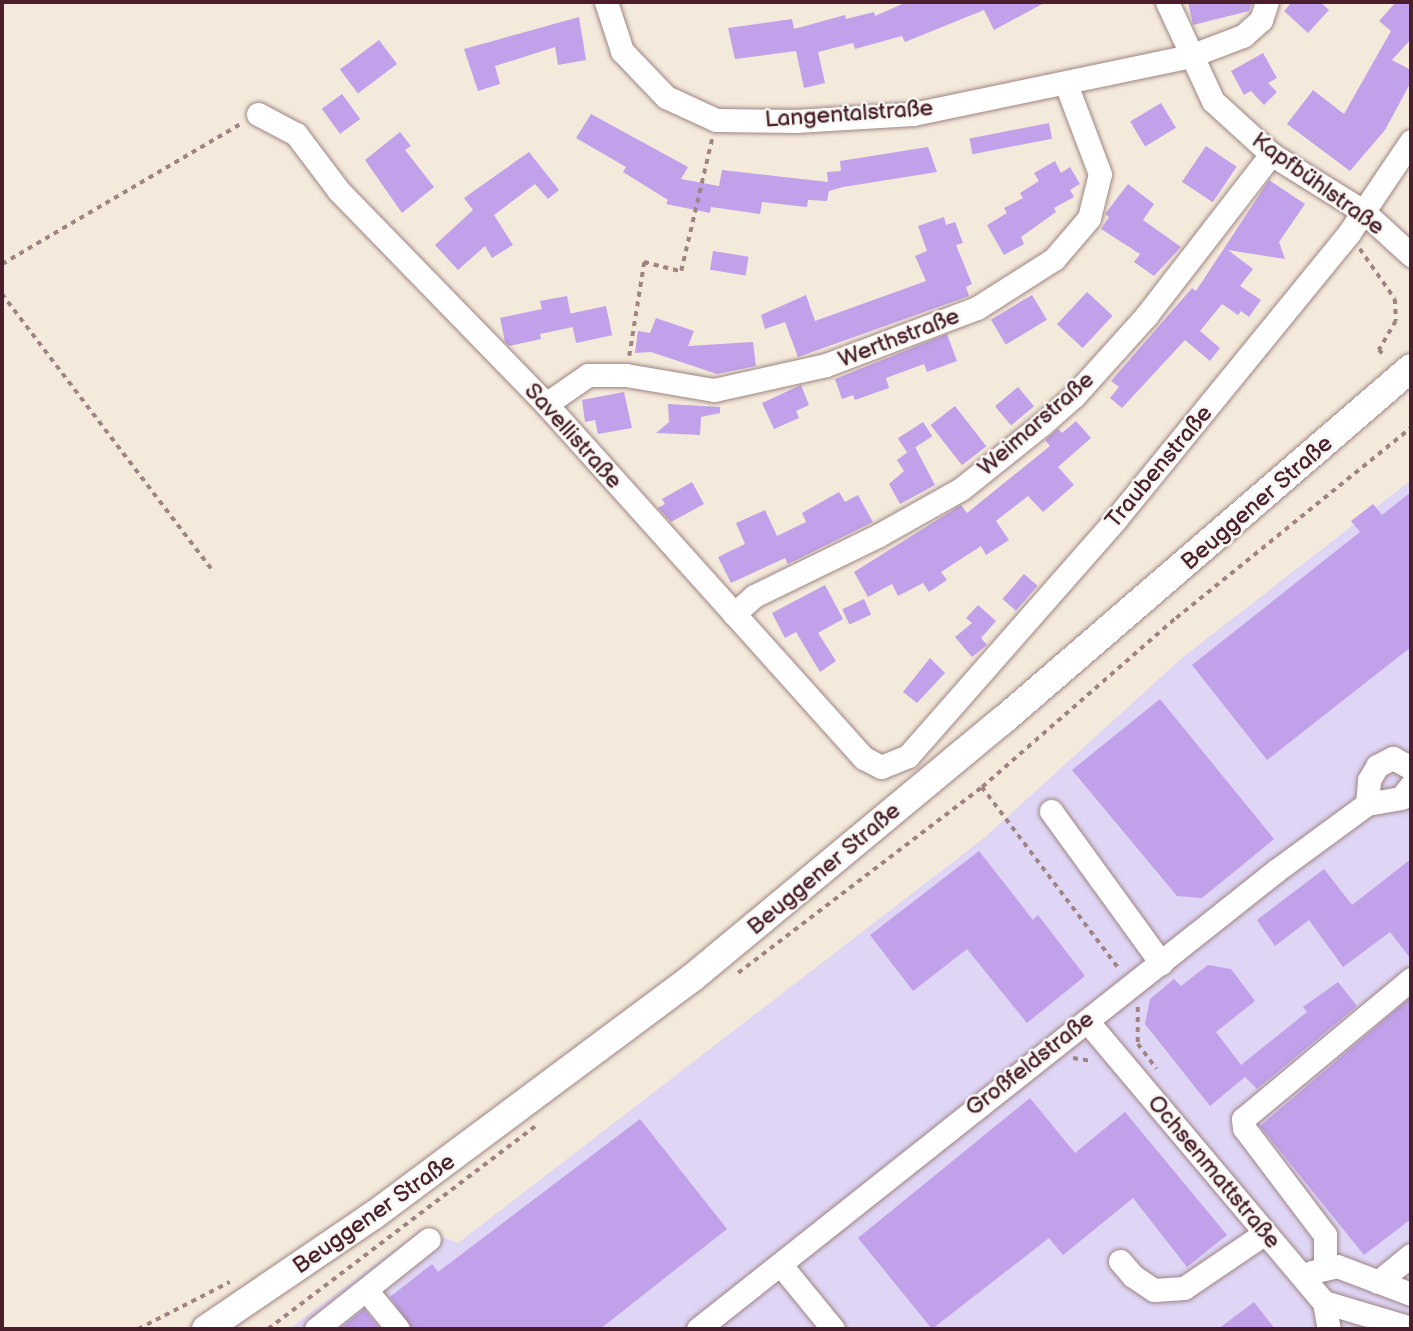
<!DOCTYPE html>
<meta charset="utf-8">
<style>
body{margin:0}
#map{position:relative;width:1413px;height:1331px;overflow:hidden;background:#f4eadb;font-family:"Balsamiq Sans",sans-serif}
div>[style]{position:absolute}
.built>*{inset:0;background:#dfd5f5}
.building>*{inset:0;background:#c0a1ea;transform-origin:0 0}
.path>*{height:3.5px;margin-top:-1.75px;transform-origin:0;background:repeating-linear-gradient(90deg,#9f8483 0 5px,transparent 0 10px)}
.roads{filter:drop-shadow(0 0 2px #9f8483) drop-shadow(0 0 2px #9f8483)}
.minor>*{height:23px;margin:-11.5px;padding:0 11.5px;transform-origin:11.5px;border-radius:11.5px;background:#fff}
.major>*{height:28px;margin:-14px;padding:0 14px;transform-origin:14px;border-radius:14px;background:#fff}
span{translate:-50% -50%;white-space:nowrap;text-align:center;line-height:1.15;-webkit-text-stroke:5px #f6f6f2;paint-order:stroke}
.street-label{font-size:23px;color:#4a1f2b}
.frame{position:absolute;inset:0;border:4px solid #4a1f2b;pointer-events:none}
</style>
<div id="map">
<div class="built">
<div style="clip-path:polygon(1411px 480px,1411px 1329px,289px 1329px,422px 1229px,458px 1243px,984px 838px,1183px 657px)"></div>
</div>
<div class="building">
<div style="clip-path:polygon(907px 2px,1046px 2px,994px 30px,984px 10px,905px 42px,902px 36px,855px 49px,853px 43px,818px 52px,825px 83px,804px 88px,796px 51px,735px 59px,728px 28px,792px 19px,794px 29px,845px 15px,846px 19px,874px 12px,875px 16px)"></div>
<div style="clip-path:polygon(1188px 2px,1252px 2px,1249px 11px,1193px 25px)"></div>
<div style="clip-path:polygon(1292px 2px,1320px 2px,1329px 10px,1308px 33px,1284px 11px)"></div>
<div style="clip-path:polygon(1396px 2px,1411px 2px,1411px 39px,1392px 60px,1411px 70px,1411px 82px,1385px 130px,1350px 171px,1287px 124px,1313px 90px,1344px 114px,1391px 31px,1379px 21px)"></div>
<div style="clip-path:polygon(579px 17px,586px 60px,558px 65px,555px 47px,495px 66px,500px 84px,478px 91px,464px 49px)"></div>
<div style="left:379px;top:40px;width:30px;height:49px;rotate:53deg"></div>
<div style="clip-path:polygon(1263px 53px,1277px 78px,1268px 83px,1277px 92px,1264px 105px,1251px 91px,1244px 95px,1231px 71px)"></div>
<div style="left:342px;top:94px;width:31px;height:25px;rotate:54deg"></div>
<div style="left:1161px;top:103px;width:29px;height:36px;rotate:59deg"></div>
<div style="clip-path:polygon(591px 114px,688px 167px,681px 179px,719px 186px,722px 170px,828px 182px,827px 172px,841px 171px,840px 161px,928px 147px,937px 172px,843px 187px,829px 191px,827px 201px,808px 200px,807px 207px,762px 202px,760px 214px,711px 207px,710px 213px,666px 204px,668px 200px,623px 172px,626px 167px,576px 138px)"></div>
<div style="left:1049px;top:123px;width:16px;height:81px;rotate:79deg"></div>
<div style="clip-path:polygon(400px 132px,411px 146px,405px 150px,434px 187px,402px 213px,365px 160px)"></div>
<div style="left:1206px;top:146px;width:37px;height:43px;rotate:34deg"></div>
<div style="clip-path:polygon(529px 152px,559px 190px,548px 199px,535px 184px,494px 215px,513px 245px,492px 258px,485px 246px,458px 270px,435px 245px,473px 210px,464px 198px)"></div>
<div style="clip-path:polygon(1055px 161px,1061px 173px,1070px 167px,1080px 184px,1070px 190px,1074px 197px,1054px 208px,1056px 212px,1021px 237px,1024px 244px,1004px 255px,987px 225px,1007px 213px,1004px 208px,1023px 198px,1020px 193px,1039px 181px,1034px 173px)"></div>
<div style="clip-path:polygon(1269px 180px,1305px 204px,1279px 242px,1285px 259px,1228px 250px,1253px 269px,1240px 286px,1261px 300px,1249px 317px,1241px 311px,1238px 315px,1222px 304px,1200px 331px,1220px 348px,1210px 361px,1185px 340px,1122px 408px,1110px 398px,1119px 387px,1111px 381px,1192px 288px,1196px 291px)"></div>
<div style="clip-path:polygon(1128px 184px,1154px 204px,1143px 220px,1181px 247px,1154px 276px,1134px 262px,1140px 254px,1101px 229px,1109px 217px,1105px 214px)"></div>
<div style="clip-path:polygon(944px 217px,946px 225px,955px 222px,963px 243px,956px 245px,972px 284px,966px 287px,969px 296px,798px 357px,785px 322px,765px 329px,761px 315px,806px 295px,815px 321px,926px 281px,915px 256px,927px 251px,918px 226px)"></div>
<div style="left:713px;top:251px;width:36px;height:19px;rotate:9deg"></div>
<div style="left:1087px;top:292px;width:35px;height:44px;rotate:43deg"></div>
<div style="left:1032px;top:295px;width:29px;height:48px;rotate:59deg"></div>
<div style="clip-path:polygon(567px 296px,573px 327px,540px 334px,541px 339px,509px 346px,505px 342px,500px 318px,542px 309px,540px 301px)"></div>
<div style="left:606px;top:306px;width:30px;height:37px;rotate:78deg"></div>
<div style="clip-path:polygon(656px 318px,694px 331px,688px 346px,753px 342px,756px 366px,717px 374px,651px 352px,635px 353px,638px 331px,650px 333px)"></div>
<div style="clip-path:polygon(947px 334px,957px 361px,927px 372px,924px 364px,886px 378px,889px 388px,855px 400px,853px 395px,842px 399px,835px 379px)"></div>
<div style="clip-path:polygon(801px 385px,809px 405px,796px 411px,799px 418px,774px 429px,762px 403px)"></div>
<div style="left:1018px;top:387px;width:25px;height:30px;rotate:50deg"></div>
<div style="clip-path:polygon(624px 392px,632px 428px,598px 434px,595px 420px,585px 422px,582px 400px)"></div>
<div style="clip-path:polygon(668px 404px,720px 407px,720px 413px,701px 417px,700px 435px,656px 433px,669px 422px)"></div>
<div style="left:955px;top:406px;width:51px;height:31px;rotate:52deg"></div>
<div style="clip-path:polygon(1076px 421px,1091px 438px,1058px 467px,1074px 485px,1043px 512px,1028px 496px,996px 521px,1009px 540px,986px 555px,981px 546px,941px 572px,947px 580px,929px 592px,923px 583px,898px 596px,892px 584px,868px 597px,854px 572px,961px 505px,967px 513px,1050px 446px,1045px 440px,1058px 429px,1062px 433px)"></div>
<div style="left:923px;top:422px;width:17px;height:30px;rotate:57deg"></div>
<div style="clip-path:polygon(915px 447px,935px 485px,900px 504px,889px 484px,904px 471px,897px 460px)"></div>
<div style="clip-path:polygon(692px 482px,704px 504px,671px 522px,658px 508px,665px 504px,662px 499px)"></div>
<div style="clip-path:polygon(839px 492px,845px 502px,858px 495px,873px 522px,788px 564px,785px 558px,731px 583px,718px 557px,745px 544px,736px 523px,765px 510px,777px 536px,806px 522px,802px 513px)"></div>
<div style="clip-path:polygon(1411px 492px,1411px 647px,1267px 760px,1192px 665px,1360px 532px,1351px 521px,1373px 504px,1382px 515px)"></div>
<div style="left:1024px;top:574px;width:18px;height:33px;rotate:41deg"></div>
<div style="clip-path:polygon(825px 585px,843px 619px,818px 633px,836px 661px,820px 672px,796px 632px,785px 638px,772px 613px)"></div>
<div style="left:864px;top:599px;width:17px;height:24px;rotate:65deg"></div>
<div style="clip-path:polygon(978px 605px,996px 621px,981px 638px,987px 645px,972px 657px,955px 637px,972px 623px,966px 618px)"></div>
<div style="clip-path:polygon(930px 658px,945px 673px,917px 703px,903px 692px)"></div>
<div style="clip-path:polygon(1160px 699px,1274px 839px,1202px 898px,1177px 896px,1072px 770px)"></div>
<div style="clip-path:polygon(979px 851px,1033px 920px,1038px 915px,1085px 976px,1027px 1023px,967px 949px,913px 991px,870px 935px)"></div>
<div style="clip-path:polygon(1411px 859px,1411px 959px,1390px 932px,1343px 967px,1309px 920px,1275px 946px,1257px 920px,1324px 869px,1352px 905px)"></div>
<div style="clip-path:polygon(1208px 965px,1231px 969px,1255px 1001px,1216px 1032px,1241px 1065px,1307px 1012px,1303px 1007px,1338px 982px,1357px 1006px,1257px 1089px,1245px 1077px,1210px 1106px,1145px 1024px,1150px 999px,1174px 979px,1181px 986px)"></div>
<div style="clip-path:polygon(1411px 997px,1411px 1219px,1364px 1255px,1260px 1126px)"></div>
<div style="clip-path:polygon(1030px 1098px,1075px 1153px,1125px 1112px,1227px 1235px,1187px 1267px,1133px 1198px,1063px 1255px,1049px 1238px,932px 1329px,858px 1238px)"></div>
<div style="clip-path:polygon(640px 1119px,727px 1229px,600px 1329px,412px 1329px,390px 1297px,432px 1264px,438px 1272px)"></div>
<div style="clip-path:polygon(1254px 1302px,1275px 1329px,1218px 1329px)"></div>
<div style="clip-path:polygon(364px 1309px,380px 1329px,340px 1329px)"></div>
</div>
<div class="path">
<div style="left:1360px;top:249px;width:61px;rotate:55deg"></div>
<div style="left:1395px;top:299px;width:22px;rotate:87deg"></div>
<div style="left:1396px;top:321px;width:34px;rotate:120deg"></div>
<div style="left:1379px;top:350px;width:7px;rotate:45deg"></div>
<div style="left:2px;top:264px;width:277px;rotate:-30.4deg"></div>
<div style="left:2px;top:294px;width:350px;rotate:52.7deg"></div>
<div style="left:629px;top:356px;width:95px;rotate:-80.9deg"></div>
<div style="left:644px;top:262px;width:38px;rotate:14deg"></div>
<div style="left:681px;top:271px;width:136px;rotate:-76.8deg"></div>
<div style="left:982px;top:787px;width:229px;rotate:53deg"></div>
<div style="left:738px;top:973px;width:307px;rotate:-37.3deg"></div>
<div style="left:982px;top:787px;width:257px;rotate:-41.1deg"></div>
<div style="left:1176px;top:618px;width:302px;rotate:-39deg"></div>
<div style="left:1138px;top:1007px;width:37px;rotate:90deg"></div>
<div style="left:1138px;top:1044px;width:31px;rotate:53deg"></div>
<div style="left:1073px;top:1058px;width:20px;rotate:9deg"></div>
<div style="left:138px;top:1329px;width:103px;rotate:-27.1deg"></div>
<div style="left:268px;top:1329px;width:338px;rotate:-37.2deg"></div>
</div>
<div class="roads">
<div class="minor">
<div style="left:606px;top:2px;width:52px;rotate:71.9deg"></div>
<div style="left:622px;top:51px;width:64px;rotate:46.3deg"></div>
<div style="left:666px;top:97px;width:55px;rotate:24.7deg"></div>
<div style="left:716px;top:120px;width:80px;rotate:0.7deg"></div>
<div style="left:796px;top:121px;width:117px;rotate:-3.4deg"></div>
<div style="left:913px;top:114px;width:283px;rotate:-11.8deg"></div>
<div style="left:1190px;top:56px;width:57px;rotate:-20.7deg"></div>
<div style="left:1243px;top:36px;width:24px;rotate:-42deg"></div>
<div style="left:1261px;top:20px;width:19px;rotate:-72deg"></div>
<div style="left:1167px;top:2px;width:109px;rotate:65.1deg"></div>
<div style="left:1213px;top:101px;width:79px;rotate:42.4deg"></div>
<div style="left:1271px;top:154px;width:110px;rotate:31.9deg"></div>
<div style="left:1364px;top:212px;width:64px;rotate:42.5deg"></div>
<div style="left:258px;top:114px;width:43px;rotate:27.8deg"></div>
<div style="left:296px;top:134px;width:71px;rotate:53deg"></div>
<div style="left:339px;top:191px;width:297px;rotate:45.8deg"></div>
<div style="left:546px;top:404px;width:476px;rotate:48.1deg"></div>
<div style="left:864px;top:758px;width:19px;rotate:28deg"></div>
<div style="left:881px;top:767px;width:29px;rotate:-22deg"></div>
<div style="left:908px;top:756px;width:314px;rotate:-48.7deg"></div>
<div style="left:1115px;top:520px;width:370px;rotate:-50.8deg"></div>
<div style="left:1349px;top:233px;width:111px;rotate:-56deg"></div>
<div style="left:546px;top:404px;width:51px;rotate:-34.6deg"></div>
<div style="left:588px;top:375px;width:38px"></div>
<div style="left:626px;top:375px;width:89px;rotate:9.7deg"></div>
<div style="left:714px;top:390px;width:115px;rotate:-12.6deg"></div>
<div style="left:826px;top:365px;width:161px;rotate:-20.7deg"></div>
<div style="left:977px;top:308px;width:91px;rotate:-32.5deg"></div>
<div style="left:1054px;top:259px;width:54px;rotate:-49.5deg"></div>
<div style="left:1089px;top:218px;width:45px;rotate:-76deg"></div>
<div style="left:1100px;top:174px;width:96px;rotate:-110.7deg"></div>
<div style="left:734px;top:614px;width:27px;rotate:-42deg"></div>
<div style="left:754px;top:596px;width:139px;rotate:-26deg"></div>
<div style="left:879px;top:535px;width:94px;rotate:-29.3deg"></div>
<div style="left:961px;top:489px;width:102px;rotate:-38.7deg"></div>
<div style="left:1041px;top:425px;width:44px;rotate:-41.3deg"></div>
<div style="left:1074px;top:396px;width:108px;rotate:-48deg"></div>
<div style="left:1146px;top:316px;width:205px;rotate:-52.3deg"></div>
<div style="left:1367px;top:804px;width:24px;rotate:-85deg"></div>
<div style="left:1369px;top:780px;width:16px;rotate:-60deg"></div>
<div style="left:1377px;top:766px;width:18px;rotate:-27deg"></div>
<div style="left:1393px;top:758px;width:21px;rotate:29deg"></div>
<div style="left:1051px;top:811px;width:188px;rotate:54.1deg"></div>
<div style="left:1087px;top:1021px;width:368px;rotate:49.9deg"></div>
<div style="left:1324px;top:1302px;width:27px;rotate:80deg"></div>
<div style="left:1120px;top:1261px;width:20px;rotate:49deg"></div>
<div style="left:1133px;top:1276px;width:25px;rotate:34deg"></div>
<div style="left:1154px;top:1290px;width:30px;rotate:-4deg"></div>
<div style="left:1184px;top:1288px;width:98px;rotate:-34.2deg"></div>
<div style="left:780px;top:1264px;width:84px;rotate:50.8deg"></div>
<div style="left:1325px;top:1265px;width:30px;rotate:-90deg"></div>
<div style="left:1325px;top:1235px;width:134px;rotate:-127.1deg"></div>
<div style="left:1244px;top:1128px;width:9px;rotate:-96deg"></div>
<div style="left:1243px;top:1119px;width:219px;rotate:-39.8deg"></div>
<div style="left:1312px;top:1272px;width:26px;rotate:-13deg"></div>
<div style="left:1337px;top:1266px;width:79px;rotate:20.7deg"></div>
<div style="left:1378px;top:1282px;width:43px;rotate:-39.3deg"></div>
<div style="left:367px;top:1291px;width:49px;rotate:50.8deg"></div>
<div style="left:1324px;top:1302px;width:91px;rotate:16.6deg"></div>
<div style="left:316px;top:1329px;width:144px;rotate:-38.5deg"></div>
<div style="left:698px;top:1329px;width:739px;rotate:-38.41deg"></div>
<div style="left:1277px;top:870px;width:112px;rotate:-36.3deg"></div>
<div style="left:1367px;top:804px;width:35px;rotate:-10deg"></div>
<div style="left:1401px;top:798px;width:16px;rotate:-52deg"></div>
</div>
<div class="major">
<div style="left:206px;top:1329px;width:203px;rotate:-34.2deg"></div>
<div style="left:374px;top:1215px;width:397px;rotate:-36.7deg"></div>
<div style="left:692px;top:978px;width:403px;rotate:-39.7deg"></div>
<div style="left:1002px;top:721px;width:540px;rotate:-40.8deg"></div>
</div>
</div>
<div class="street-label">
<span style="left:849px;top:114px;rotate:-4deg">Langentalstraße</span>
<span style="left:1318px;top:184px;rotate:36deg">Kapfbühlstraße</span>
<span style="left:899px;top:338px;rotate:-21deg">Werthstraße</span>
<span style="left:1036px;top:424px;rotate:-41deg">Weimarstraße</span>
<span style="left:573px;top:436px;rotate:48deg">Savellistraße</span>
<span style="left:1159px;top:467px;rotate:-50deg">Traubenstraße</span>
<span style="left:1257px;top:503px;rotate:-41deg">Beuggener Straße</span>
<span style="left:824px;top:869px;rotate:-40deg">Beuggener Straße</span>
<span style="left:1030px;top:1064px;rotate:-38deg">Großfeldstraße</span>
<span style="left:1214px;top:1172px;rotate:50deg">Ochsenmattstraße</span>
<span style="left:374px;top:1214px;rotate:-35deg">Beuggener Straße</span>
</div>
<div class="frame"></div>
</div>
